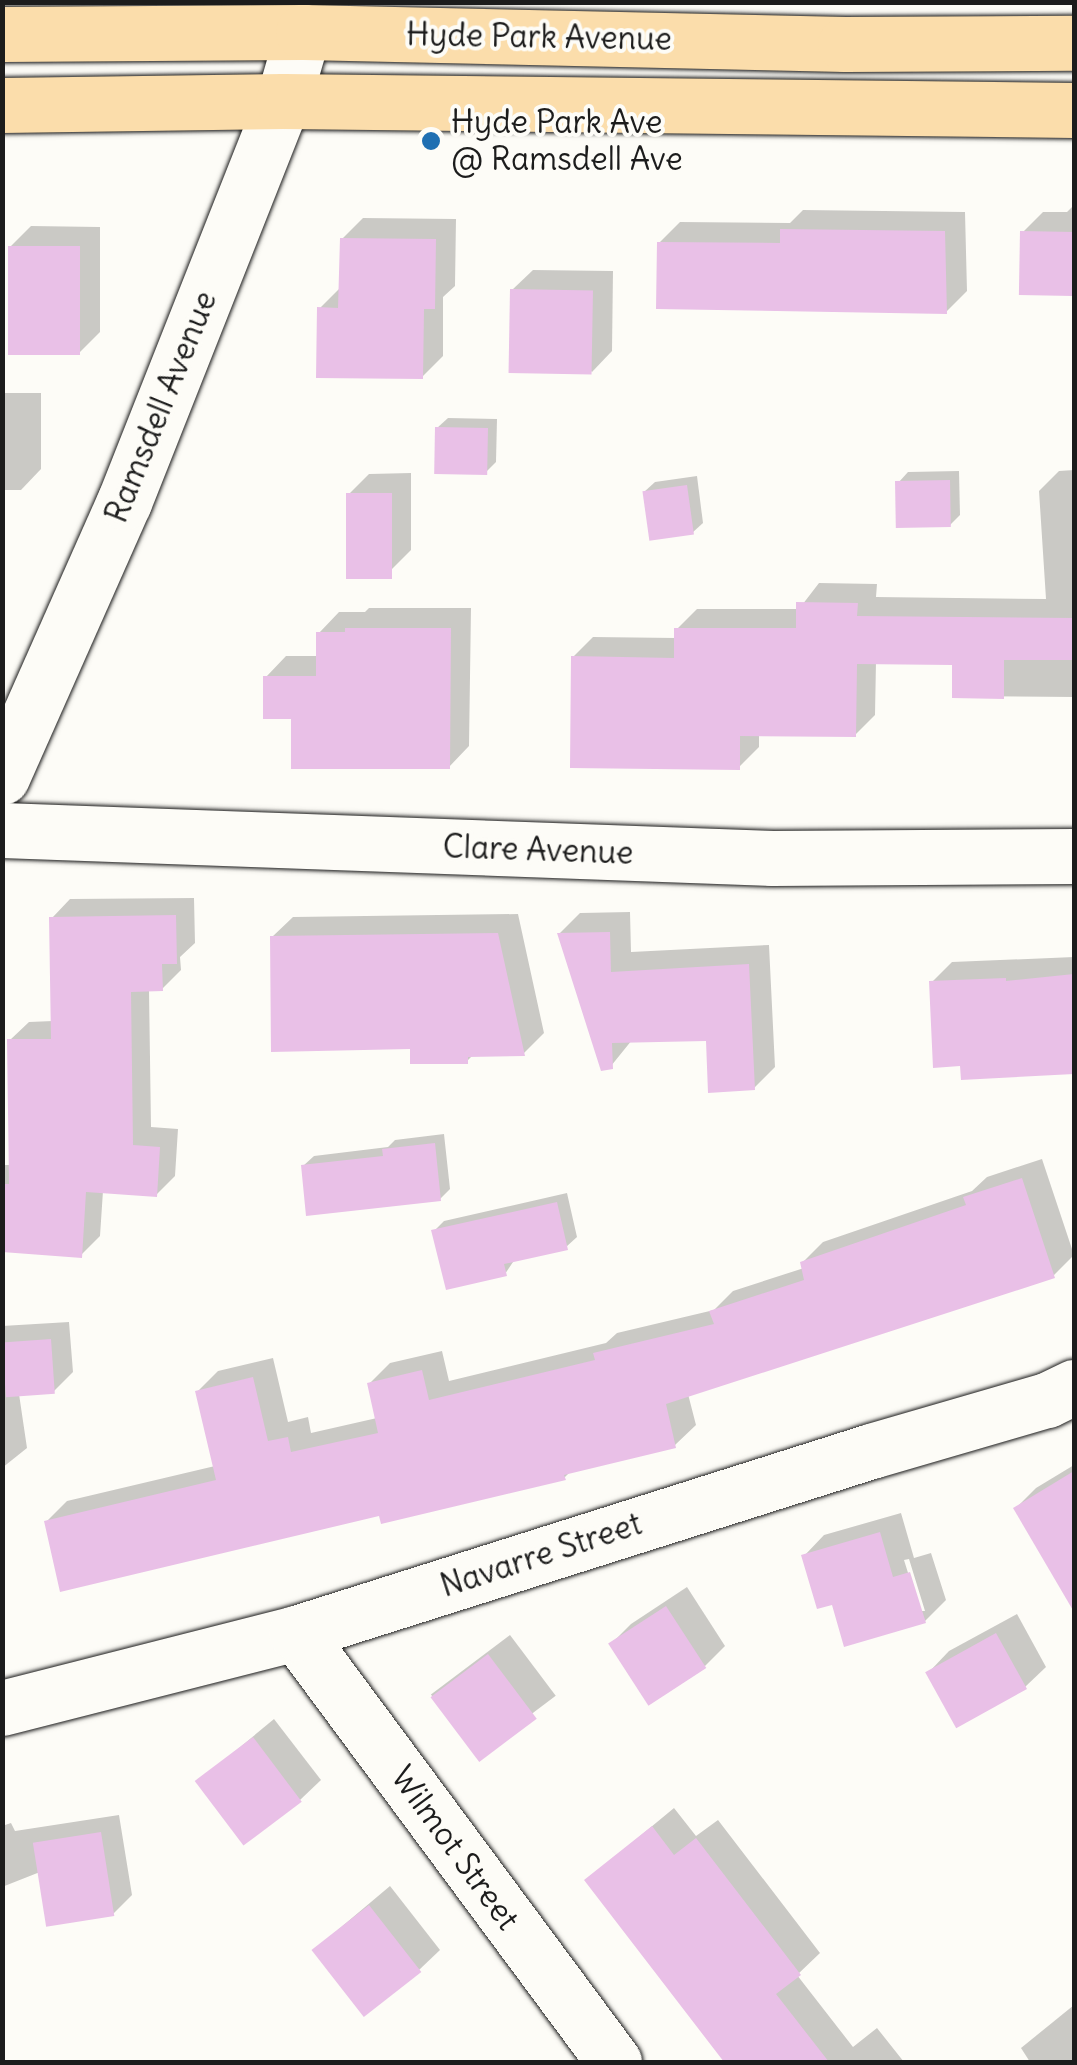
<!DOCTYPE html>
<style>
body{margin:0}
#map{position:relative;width:1077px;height:2065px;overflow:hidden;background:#fdfcf7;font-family:Delius,sans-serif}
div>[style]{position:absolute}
.shadow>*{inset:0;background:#0003;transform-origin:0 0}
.building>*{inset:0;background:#e9c0e7;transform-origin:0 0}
.roads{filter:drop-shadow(0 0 2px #1c1c1c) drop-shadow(0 0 2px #1c1c1c)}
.minor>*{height:55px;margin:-27.5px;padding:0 27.5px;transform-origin:27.5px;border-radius:27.5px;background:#fdfcf7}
.major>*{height:55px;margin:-27.5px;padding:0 27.5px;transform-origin:27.5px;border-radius:27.5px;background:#fbddab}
.dots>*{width:28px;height:28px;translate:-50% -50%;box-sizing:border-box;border:5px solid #fdfcf7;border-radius:50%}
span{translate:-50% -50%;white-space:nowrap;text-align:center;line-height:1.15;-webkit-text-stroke:8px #fdfcf7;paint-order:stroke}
.street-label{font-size:32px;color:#1c1c1c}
.poi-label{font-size:32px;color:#1c1c1c}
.left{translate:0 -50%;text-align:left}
.frame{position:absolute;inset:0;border:5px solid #1c1c1c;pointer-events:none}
</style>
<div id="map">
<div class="shadow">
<div style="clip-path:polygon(1074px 205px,1074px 293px,1026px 293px,1023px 232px,1043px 212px,1067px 212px)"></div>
<div style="clip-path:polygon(803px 210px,965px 212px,967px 291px,946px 312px,659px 243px,680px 222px,790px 223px)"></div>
<div style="clip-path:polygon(363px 218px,456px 219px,455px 286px,443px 297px,443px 356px,422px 377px,320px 308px,341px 287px,342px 239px)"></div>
<div style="clip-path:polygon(31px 226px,100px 227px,100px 332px,79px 353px,10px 247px)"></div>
<div style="clip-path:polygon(533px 270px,613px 271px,612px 351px,592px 372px,512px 290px)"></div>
<div style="clip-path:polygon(2px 393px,41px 393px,41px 469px,21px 490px,2px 490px)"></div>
<div style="clip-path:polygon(448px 418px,497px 419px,496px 462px,486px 472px,437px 428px)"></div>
<div style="clip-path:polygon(1074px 470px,1074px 697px,955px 696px,955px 663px,876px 662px,875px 715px,855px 735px,759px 734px,759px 747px,739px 767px,573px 657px,593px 637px,677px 638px,677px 629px,697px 609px,799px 609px,819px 583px,877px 584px,876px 597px,1046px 599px,1039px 491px,1059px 471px)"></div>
<div style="clip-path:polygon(959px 471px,960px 515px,950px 525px,898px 483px,908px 472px)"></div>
<div style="clip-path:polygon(411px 473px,411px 550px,390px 571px,349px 494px,369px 474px)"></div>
<div style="clip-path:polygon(697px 476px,703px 523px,692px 533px,644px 492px,655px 482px)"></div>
<div style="clip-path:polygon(369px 608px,471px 608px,469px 746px,449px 767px,294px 717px,266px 677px,286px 656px,318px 656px,319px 633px,339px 612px,365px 612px)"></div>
<div style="clip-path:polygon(194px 898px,195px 943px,180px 957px,181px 970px,162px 989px,149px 989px,151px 1127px,178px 1129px,175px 1176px,156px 1195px,103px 1191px,100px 1236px,81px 1255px,2px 1250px,2px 1165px,11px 1165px,10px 1040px,29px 1022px,53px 1021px,52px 918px,70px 899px)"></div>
<div style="clip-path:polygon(630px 912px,631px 952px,769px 945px,775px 1067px,754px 1088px,708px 1038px,632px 1040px,611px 1066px,560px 933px,580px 913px)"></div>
<div style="clip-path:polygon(518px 914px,544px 1033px,524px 1053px,474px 1054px,467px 1061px,412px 1046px,272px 937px,293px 917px)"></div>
<div style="clip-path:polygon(1074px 957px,1074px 1068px,1070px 1072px,963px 1063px,932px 982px,952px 962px)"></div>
<div style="clip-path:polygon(444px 1134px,450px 1189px,440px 1199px,303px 1166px,314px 1156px,388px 1147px,395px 1140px)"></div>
<div style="clip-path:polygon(1042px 1159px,1074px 1255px,1053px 1276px,688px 1394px,696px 1425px,675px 1445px,572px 1470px,564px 1478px,381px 1513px,46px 1522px,67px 1501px,215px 1466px,197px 1392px,218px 1371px,273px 1358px,288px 1422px,308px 1417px,311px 1433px,377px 1418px,369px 1384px,390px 1363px,442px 1351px,449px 1381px,606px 1343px,617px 1333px,714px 1310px,733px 1291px,804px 1268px,803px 1262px,823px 1242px,972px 1191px,987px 1177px)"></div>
<div style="clip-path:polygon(567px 1193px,577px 1237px,566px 1247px,515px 1259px,505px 1274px,434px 1231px,444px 1221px)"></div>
<div style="clip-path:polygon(69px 1322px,73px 1372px,54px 1391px,19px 1394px,27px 1448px,2px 1468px,2px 1326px)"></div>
<div style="clip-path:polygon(1074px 1465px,1074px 1559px,1054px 1571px,1016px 1508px,1036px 1488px)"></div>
<div style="clip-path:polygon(evenodd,901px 1513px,914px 1558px,931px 1553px,946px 1600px,925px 1621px,833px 1602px,804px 1556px,824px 1535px,901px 1513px,909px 1559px,925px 1611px,920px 1611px,904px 1560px,909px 1559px)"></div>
<div style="clip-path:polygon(687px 1587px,725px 1646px,705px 1666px,611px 1644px,631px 1624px)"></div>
<div style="clip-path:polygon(1017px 1614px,1046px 1667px,1025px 1687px,929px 1672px,949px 1651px)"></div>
<div style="left:510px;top:1635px;width:76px;height:99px;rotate:53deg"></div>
<div style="clip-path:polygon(274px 1719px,321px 1780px,300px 1800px,198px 1782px)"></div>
<div style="clip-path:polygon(674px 1808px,696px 1836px,718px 1820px,820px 1953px,797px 1975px,853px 2047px,877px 2028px,904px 2062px,728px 2062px,587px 1880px)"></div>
<div style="clip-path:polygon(119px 1815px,132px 1895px,113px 1914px,40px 1872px,2px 1887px,2px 1826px,11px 1823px,15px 1831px)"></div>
<div style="clip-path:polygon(390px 1886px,440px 1950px,419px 1970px,314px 1950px)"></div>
<div style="clip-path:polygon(1074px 2005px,1074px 2062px,1030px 2062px,1021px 2048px)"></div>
</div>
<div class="building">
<div style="clip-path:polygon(780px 229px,945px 231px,947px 314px,656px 309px,657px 242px,780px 243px)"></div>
<div style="left:1020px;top:231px;width:54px;height:64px;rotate:1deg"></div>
<div style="clip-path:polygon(340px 238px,436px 239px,435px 309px,424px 309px,423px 379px,316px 378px,317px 307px,338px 308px)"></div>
<div style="left:8px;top:246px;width:72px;height:109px"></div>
<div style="left:510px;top:289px;width:83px;height:84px;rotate:1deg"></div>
<div style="left:435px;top:427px;width:53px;height:47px;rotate:1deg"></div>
<div style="left:950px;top:480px;width:47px;height:55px;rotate:89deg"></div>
<div style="left:687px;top:485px;width:50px;height:45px;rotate:82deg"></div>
<div style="left:346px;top:493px;width:46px;height:86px"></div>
<div style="clip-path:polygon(796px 602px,858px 603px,857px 616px,1074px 618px,1074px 660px,1004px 660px,1004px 699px,952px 698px,952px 665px,857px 664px,856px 737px,740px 736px,740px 770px,570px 768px,571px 656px,674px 658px,674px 628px,796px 628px)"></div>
<div style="clip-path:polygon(345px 628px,451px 628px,450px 769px,291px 769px,291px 719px,263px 719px,263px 676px,316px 676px,316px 632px,345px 632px)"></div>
<div style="clip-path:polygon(176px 915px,177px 964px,162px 964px,163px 991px,131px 992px,133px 1145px,160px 1147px,157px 1197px,86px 1192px,82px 1258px,2px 1252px,2px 1184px,9px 1184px,7px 1039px,51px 1039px,49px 917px)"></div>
<div style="clip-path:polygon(610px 932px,611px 972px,749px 964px,755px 1090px,708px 1093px,706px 1041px,612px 1043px,613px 1069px,601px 1071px,557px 933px)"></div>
<div style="clip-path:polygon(498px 933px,525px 1056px,468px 1057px,468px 1064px,410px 1064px,410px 1049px,271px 1052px,270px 936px)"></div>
<div style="clip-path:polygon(1074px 974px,1074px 1074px,961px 1080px,960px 1066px,933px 1068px,929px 981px,1006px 978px,1006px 981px)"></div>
<div style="clip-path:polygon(435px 1143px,441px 1201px,306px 1216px,301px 1165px,383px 1156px,382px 1149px)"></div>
<div style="clip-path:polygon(1022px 1178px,1055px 1278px,666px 1404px,676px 1448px,564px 1475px,566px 1480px,381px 1524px,379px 1516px,60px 1592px,44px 1521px,216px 1480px,195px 1391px,253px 1377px,268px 1441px,288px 1437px,291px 1452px,378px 1433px,367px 1383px,422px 1370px,429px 1400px,595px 1360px,593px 1353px,714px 1324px,709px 1311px,804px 1280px,800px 1262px,966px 1205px,963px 1197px)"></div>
<div style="clip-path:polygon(557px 1202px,568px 1250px,504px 1264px,507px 1276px,446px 1290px,431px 1230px)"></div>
<div style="left:51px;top:1339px;width:55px;height:49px;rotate:86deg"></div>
<div style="clip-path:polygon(1074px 1471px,1074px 1612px,1013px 1508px)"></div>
<div style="clip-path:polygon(880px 1532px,893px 1577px,910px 1572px,926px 1623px,844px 1647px,832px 1605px,817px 1609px,801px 1555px)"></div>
<div style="left:666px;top:1606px;width:74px;height:69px;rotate:57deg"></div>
<div style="left:996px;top:1633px;width:64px;height:81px;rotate:61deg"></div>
<div style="left:488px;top:1654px;width:81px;height:72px;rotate:53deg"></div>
<div style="left:253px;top:1737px;width:81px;height:73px;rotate:53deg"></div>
<div style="clip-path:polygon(652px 1826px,674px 1855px,696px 1838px,801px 1975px,776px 1994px,829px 2062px,724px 2062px,584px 1880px)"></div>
<div style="left:101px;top:1832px;width:85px;height:69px;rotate:81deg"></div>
<div style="left:369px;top:1905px;width:85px;height:73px;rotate:52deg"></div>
</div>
<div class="roads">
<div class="minor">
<div style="left:2px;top:777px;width:301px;rotate:-66.1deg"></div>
<div style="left:124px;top:502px;width:431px;rotate:-68.4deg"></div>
<div style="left:283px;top:101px;width:72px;rotate:-73.8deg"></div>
<div style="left:2px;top:830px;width:771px;rotate:2.08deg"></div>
<div style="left:772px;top:858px;width:302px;rotate:-0.4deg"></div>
<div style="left:296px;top:1633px;width:534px;rotate:53.45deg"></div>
<div style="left:2px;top:1708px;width:303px;rotate:-14.3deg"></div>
<div style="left:296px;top:1633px;width:603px;rotate:-17.56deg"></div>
<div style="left:871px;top:1451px;width:183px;rotate:-16.2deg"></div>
<div style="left:1047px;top:1400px;width:30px;rotate:-26deg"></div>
</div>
<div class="major">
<div style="left:2px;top:34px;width:301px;rotate:-0.4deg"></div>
<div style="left:303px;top:32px;width:542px;rotate:1.27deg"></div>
<div style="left:845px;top:44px;width:229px;rotate:-0.3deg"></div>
<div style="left:2px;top:105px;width:281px;rotate:-0.8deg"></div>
<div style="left:283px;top:101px;width:791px;rotate:0.65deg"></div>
</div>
</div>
<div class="dots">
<div style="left:431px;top:141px;background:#1f6fb2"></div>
</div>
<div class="street-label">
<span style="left:539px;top:37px;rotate:1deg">Hyde Park Avenue</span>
<span style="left:161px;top:407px;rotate:-68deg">Ramsdell Avenue</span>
<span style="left:538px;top:850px;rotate:2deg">Clare Avenue</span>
<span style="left:541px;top:1555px;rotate:-18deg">Navarre Street</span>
<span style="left:455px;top:1848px;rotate:54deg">Wilmot Street</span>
</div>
<div class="poi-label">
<span class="left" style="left:451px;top:141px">Hyde Park Ave<br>@ Ramsdell Ave</span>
</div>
<div class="frame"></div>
</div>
